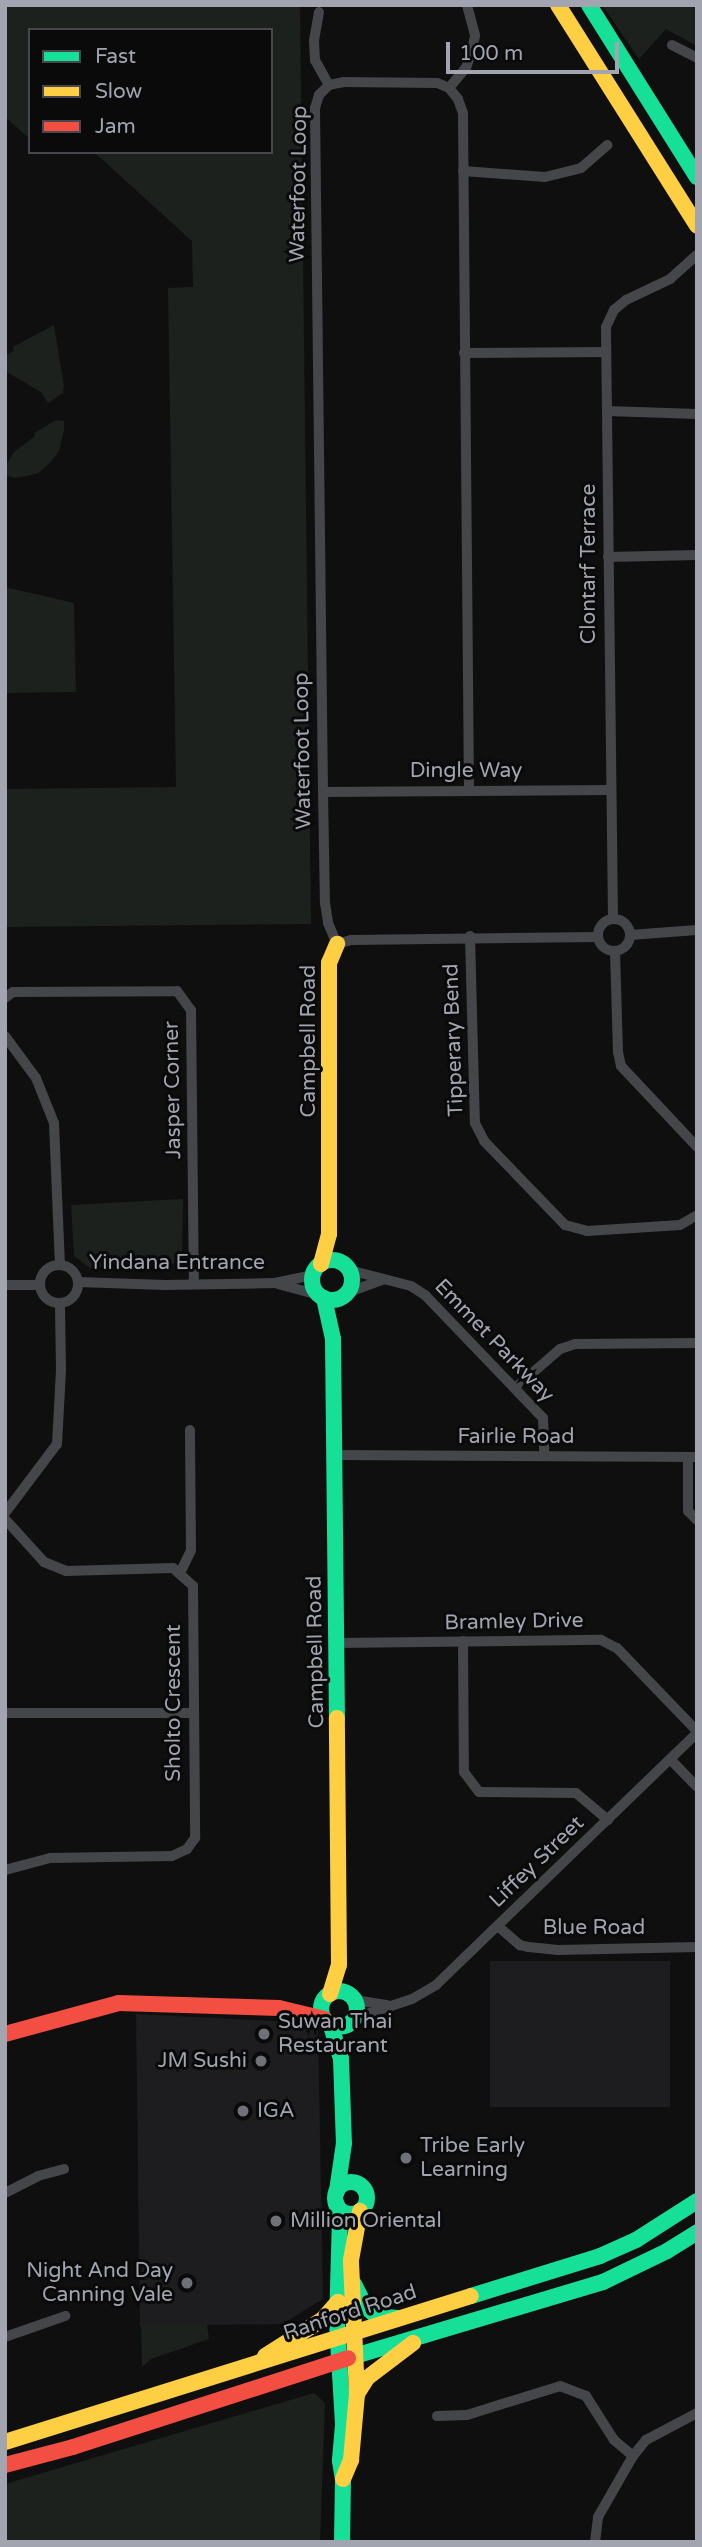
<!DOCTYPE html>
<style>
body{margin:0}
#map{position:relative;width:702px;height:2547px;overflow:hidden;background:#0f0f10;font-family:"Varela Round",sans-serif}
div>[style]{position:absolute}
.built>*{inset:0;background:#1d1c1e;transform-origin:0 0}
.green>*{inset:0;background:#1c211d}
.street>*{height:10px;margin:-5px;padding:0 5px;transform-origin:5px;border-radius:5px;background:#45464a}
.street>.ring{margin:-5px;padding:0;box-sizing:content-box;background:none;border:10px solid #45464a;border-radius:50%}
.fast>*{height:16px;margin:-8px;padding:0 8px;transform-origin:8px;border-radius:8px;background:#16e098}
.fast>.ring{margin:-8px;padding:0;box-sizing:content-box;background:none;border:16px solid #16e098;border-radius:50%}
.slow>*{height:16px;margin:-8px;padding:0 8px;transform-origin:8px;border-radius:8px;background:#ffcf43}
.jam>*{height:16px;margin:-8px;padding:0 8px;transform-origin:8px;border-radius:8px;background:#f24e42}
.dots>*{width:19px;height:19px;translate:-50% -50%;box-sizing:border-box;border:4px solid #0a0a0b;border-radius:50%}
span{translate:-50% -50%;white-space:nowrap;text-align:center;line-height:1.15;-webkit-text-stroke:6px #0a0a0b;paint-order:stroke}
.street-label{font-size:21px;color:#a2a5b0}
.poi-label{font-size:21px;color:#a2a5b0}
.left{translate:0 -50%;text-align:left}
.right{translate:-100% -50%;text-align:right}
.frame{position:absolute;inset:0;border:7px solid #a2a5b0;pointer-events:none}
.legend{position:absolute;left:28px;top:28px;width:245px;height:126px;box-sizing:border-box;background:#0a0a0b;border:2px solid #47484d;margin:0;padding:9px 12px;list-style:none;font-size:21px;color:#a2a5b0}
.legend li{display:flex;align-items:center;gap:14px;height:35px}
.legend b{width:35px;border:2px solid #47484d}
.scale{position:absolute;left:446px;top:42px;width:173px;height:32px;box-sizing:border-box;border:4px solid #a2a5b0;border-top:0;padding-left:9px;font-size:21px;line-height:24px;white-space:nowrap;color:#a2a5b0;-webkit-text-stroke:5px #0a0a0b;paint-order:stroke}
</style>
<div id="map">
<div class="built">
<div style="left:670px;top:1961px;width:146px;height:180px;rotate:90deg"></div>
<div style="clip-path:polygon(136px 2014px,314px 2023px,318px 2027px,323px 2299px,282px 2324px,140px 2326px)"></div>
</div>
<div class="green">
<div style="clip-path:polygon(5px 5px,300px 5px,311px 924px,5px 927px,5px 789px,176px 787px,168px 288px,193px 287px,192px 241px,94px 152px,271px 152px,271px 30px,30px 30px,30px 139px,5px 117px)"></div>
<div style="clip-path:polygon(602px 5px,697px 5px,697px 46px,666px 29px,639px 59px)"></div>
<div style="clip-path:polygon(54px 325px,64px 386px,63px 393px,48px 403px,41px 392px,5px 371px,5px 356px,14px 351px,13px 347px)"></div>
<div style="clip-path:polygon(56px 420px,64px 421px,64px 430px,59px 451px,51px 462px,38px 473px,27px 476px,15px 478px,5px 475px,5px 467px,13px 453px,35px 436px,34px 433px)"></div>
<div style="clip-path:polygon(5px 587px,74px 603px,76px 692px,5px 693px)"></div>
<div style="clip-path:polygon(183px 1199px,182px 1254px,173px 1264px,90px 1268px,74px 1256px,71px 1205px)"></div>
<div style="clip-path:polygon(141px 2324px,207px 2324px,209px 2339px,151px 2359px,142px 2367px)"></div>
<div style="clip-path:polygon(314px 2393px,325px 2403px,320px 2542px,5px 2542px,5px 2484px)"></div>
</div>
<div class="street">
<div style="left:319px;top:12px;width:29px;rotate:100deg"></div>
<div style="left:314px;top:41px;width:19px;rotate:87deg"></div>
<div style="left:315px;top:60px;width:29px;rotate:61deg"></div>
<div style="left:672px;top:45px;width:28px;rotate:27deg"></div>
<div style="left:449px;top:88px;width:26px;rotate:-50deg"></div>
<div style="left:466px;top:68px;width:18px;rotate:-71deg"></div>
<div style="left:472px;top:51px;width:16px;rotate:-79deg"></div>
<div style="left:475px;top:35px;width:31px;rotate:-105deg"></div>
<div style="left:463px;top:171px;width:82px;rotate:4.2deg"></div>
<div style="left:545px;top:177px;width:37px;rotate:-14deg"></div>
<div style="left:581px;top:168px;width:35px;rotate:-41deg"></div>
<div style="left:464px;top:353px;width:141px;rotate:-0.4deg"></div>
<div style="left:607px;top:411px;width:90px;rotate:1.9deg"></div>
<div style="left:608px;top:557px;width:89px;rotate:-1.3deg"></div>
<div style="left:469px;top:790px;width:677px;rotate:-90.51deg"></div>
<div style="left:463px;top:113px;width:15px;rotate:-110deg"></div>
<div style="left:458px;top:99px;width:14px;rotate:-129deg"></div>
<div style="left:449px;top:88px;width:13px;rotate:-157deg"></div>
<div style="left:437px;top:83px;width:93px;rotate:-179.4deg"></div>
<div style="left:344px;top:82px;width:15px;rotate:169deg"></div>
<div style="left:329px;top:85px;width:14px;rotate:135deg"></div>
<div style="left:319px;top:95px;width:14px;rotate:107deg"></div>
<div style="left:315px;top:108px;width:684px;rotate:89.33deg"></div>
<div style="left:323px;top:792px;width:111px;rotate:89deg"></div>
<div style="left:325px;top:903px;width:20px;rotate:81deg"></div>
<div style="left:328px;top:923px;width:23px;rotate:67deg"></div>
<div style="left:337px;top:944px;width:15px;rotate:-16deg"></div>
<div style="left:351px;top:940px;width:247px;rotate:-0.7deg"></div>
<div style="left:323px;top:792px;width:287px;rotate:-0.4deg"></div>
<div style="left:613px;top:919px;width:592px;rotate:-90.68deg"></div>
<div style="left:606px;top:327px;width:19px;rotate:-65deg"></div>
<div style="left:614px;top:310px;width:16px;rotate:-40deg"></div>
<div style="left:626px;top:300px;width:49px;rotate:-25.5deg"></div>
<div style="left:670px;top:279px;width:36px;rotate:-42deg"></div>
<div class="ring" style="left:598px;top:919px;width:22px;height:22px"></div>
<div style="left:630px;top:935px;width:67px;rotate:-4.3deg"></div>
<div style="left:470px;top:936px;width:187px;rotate:88.5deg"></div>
<div style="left:475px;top:1123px;width:20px;rotate:63deg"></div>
<div style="left:484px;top:1141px;width:117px;rotate:46deg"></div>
<div style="left:565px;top:1225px;width:23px;rotate:15deg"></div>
<div style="left:587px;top:1231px;width:93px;rotate:-3.7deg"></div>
<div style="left:680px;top:1225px;width:20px;rotate:-30deg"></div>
<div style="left:615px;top:951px;width:101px;rotate:88.3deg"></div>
<div style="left:618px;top:1052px;width:14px;rotate:78deg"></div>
<div style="left:621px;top:1066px;width:111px;rotate:46.8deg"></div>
<div style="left:5px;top:998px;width:10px;rotate:-37deg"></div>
<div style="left:13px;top:992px;width:164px;rotate:-0.3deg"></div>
<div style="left:177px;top:991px;width:24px;rotate:54deg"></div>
<div style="left:191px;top:1010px;width:274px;rotate:89.4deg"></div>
<div style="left:5px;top:1036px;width:52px;rotate:53.6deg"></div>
<div style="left:36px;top:1078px;width:48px;rotate:68.2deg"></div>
<div style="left:54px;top:1123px;width:141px;rotate:87.6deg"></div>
<div class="ring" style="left:40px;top:1265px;width:28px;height:28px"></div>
<div style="left:349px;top:1270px;width:64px;rotate:14.5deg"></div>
<div style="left:411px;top:1286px;width:17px;rotate:33deg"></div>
<div style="left:425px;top:1295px;width:170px;rotate:46.2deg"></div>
<div style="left:543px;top:1418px;width:38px;rotate:88deg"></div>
<div style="left:78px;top:1282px;width:87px;rotate:2deg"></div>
<div style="left:165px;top:1285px;width:110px;rotate:-1deg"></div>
<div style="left:275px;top:1283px;width:39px;rotate:-12deg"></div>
<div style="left:278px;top:1284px;width:42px;rotate:15deg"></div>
<div style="left:5px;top:1285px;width:34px"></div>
<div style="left:349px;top:1292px;width:35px;rotate:-20deg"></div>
<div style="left:515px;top:1388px;width:60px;rotate:-40.9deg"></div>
<div style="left:560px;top:1349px;width:16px;rotate:-18deg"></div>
<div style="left:575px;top:1344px;width:122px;rotate:-0.5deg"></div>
<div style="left:335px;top:1455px;width:362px;rotate:0.3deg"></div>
<div style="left:688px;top:1457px;width:54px;rotate:90deg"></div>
<div style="left:688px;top:1511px;width:13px;rotate:45deg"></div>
<div style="left:5px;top:1513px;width:86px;rotate:-53deg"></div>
<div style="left:57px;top:1444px;width:75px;rotate:-86.9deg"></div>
<div style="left:61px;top:1369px;width:66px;rotate:-90.9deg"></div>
<div style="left:5px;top:1519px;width:58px;rotate:47.8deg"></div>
<div style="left:44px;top:1562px;width:24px;rotate:22deg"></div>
<div style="left:66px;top:1571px;width:107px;rotate:-1.6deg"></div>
<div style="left:173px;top:1568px;width:27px;rotate:42deg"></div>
<div style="left:193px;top:1586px;width:252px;rotate:89.5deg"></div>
<div style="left:195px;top:1838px;width:14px;rotate:126deg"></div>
<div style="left:187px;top:1849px;width:17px;rotate:155deg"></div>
<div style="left:172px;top:1856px;width:122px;rotate:179.1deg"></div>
<div style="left:50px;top:1858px;width:47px;rotate:165.1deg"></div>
<div style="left:180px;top:1573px;width:25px;rotate:-64deg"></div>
<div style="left:191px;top:1550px;width:120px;rotate:-90.5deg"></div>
<div style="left:463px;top:1641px;width:131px;rotate:89.6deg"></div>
<div style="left:464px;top:1772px;width:25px;rotate:53deg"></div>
<div style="left:479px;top:1792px;width:97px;rotate:0.6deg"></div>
<div style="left:576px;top:1793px;width:42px;rotate:40.2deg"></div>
<div style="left:337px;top:1643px;width:264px;rotate:-0.7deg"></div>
<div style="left:601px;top:1640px;width:18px;rotate:27deg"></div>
<div style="left:617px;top:1648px;width:115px;rotate:46.1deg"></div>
<div style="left:5px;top:1713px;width:188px"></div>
<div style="left:671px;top:1760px;width:37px;rotate:46deg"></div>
<div style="left:499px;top:1927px;width:28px;rotate:41deg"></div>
<div style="left:520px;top:1945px;width:9px;rotate:13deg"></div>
<div style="left:529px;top:1947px;width:29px;rotate:6deg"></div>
<div style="left:558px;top:1950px;width:139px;rotate:-1.2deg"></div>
<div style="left:355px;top:2000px;width:33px;rotate:9deg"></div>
<div style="left:355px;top:2018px;width:60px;rotate:-18.4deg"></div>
<div style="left:412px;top:1999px;width:28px;rotate:-30deg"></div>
<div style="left:436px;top:1985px;width:363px;rotate:-44deg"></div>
<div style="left:5px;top:2193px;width:37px;rotate:-27deg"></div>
<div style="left:38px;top:2176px;width:27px;rotate:-15deg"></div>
<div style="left:5px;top:2337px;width:64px;rotate:-19.3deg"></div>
<div style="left:437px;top:2416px;width:30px;rotate:-2deg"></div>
<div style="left:467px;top:2415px;width:97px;rotate:-17.3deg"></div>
<div style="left:560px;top:2386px;width:28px;rotate:21deg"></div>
<div style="left:586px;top:2396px;width:52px;rotate:57.5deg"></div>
<div style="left:614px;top:2440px;width:25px;rotate:40deg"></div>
<div style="left:595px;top:2542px;width:25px;rotate:-83deg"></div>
<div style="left:598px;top:2517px;width:70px;rotate:-60.2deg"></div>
<div style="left:633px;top:2456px;width:21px;rotate:-51deg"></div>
<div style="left:646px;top:2440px;width:58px;rotate:-27.9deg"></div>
</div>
<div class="fast">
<div style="left:589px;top:5px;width:203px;rotate:57.9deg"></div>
<div class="ring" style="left:312px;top:1260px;width:24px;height:24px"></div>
<div style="left:324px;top:1298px;width:42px;rotate:77.6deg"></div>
<div style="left:333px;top:1339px;width:379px;rotate:89.4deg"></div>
<div class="ring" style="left:321px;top:1991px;width:20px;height:20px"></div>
<div style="left:331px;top:2026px;width:34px;rotate:73deg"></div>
<div style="left:341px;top:2059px;width:84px;rotate:88deg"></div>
<div style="left:344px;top:2143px;width:49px;rotate:98.3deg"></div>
<div class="ring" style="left:335px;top:2182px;width:16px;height:16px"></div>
<div style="left:336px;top:2203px;width:15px;rotate:74deg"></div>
<div style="left:340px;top:2217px;width:106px;rotate:91.6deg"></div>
<div style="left:337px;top:2323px;width:102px;rotate:86.6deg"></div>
<div style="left:343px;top:2425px;width:36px;rotate:95deg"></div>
<div style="left:340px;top:2461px;width:18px;rotate:81deg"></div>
<div style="left:343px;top:2479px;width:63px;rotate:90.9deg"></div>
<div style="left:354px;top:2284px;width:25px;rotate:63deg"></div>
<div style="left:365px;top:2306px;width:15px;rotate:42deg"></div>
<div style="left:376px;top:2316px;width:22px;rotate:5deg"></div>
<div style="left:471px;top:2296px;width:135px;rotate:-17.2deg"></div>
<div style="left:600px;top:2256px;width:39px;rotate:-24deg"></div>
<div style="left:636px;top:2240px;width:72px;rotate:-32.6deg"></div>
<div style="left:348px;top:2358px;width:266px;rotate:-16.6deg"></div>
<div style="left:603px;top:2282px;width:71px;rotate:-25.8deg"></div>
<div style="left:667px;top:2251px;width:36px;rotate:-32deg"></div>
</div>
<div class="slow">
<div style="left:558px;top:5px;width:261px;rotate:57.8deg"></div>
<div style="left:321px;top:1264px;width:31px;rotate:-75deg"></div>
<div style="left:329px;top:1234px;width:271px;rotate:-90deg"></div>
<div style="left:329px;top:963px;width:21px;rotate:-67deg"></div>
<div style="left:330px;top:1994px;width:30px;rotate:-73deg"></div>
<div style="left:339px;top:1965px;width:247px;rotate:-90.5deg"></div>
<div style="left:265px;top:2356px;width:69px;rotate:-32.5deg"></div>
<div style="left:323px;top:2319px;width:23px;rotate:-49deg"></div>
<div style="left:357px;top:2394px;width:19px;rotate:-58deg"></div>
<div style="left:367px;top:2378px;width:58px;rotate:-37.3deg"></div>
<div style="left:5px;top:2442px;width:488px;rotate:-17.4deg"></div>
<div style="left:343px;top:2479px;width:21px;rotate:-67deg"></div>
<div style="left:351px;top:2460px;width:66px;rotate:-84.8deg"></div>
<div style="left:357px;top:2394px;width:134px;rotate:-92.6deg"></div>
<div style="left:351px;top:2260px;width:50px;rotate:-79.6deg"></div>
</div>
<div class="jam">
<div style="left:5px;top:2034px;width:118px;rotate:-15.2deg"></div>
<div style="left:119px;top:2003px;width:160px;rotate:1.8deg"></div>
<div style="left:279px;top:2008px;width:46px;rotate:13.7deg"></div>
<div style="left:5px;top:2465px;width:70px;rotate:-14.8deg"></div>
<div style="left:73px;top:2447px;width:289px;rotate:-17.9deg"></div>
</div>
<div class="dots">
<div style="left:264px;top:2034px;background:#6f7078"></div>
<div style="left:261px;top:2061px;background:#6f7078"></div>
<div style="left:243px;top:2111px;background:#6f7078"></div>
<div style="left:406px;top:2158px;background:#6f7078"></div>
<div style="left:276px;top:2221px;background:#6f7078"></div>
<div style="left:187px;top:2283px;background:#6f7078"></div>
</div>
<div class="street-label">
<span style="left:299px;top:184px;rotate:-89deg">Waterfoot Loop</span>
<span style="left:589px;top:564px;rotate:-90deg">Clontarf Terrace</span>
<span style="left:303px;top:751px;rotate:-91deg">Waterfoot Loop</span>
<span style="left:466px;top:771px">Dingle Way</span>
<span style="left:454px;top:1040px;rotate:-92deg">Tipperary Bend</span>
<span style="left:309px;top:1041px;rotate:-90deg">Campbell Road</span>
<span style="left:173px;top:1090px;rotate:-91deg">Jasper Corner</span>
<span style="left:177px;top:1263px">Yindana Entrance</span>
<span style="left:494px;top:1341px;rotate:46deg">Emmet Parkway</span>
<span style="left:516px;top:1437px">Fairlie Road</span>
<span style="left:514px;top:1622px;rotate:-1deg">Bramley Drive</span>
<span style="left:316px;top:1652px;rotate:-91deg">Campbell Road</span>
<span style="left:174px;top:1703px;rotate:-90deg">Sholto Crescent</span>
<span style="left:537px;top:1862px;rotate:-44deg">Liffey Street</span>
<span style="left:594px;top:1928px">Blue Road</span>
<span style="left:350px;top:2313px;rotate:-18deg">Ranford Road</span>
</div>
<div class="poi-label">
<span class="left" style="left:278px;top:2034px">Suwan Thai<br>Restaurant</span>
<span class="right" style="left:247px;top:2061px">JM Sushi</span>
<span class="left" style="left:257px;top:2111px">IGA</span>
<span class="left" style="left:420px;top:2158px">Tribe Early<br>Learning</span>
<span class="left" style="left:290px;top:2221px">Million Oriental</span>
<span class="right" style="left:173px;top:2283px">Night And Day<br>Canning Vale</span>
</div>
<div class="frame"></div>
<ul class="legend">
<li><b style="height:9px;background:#16e098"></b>Fast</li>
<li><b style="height:9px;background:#ffcf43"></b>Slow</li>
<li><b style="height:9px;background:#f24e42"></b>Jam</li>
</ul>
<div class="scale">100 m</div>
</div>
